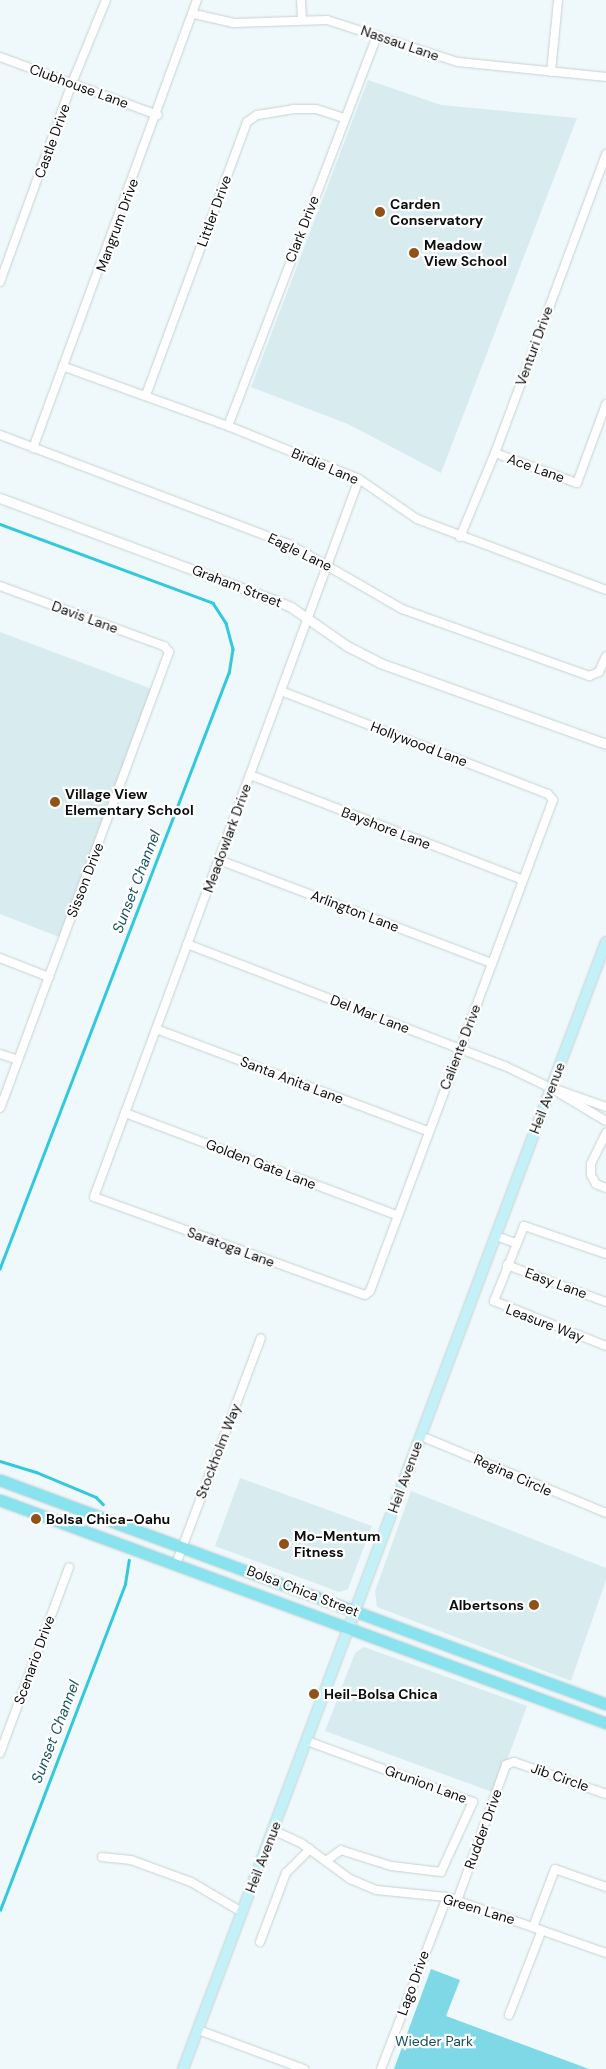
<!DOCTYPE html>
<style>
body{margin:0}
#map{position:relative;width:606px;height:2069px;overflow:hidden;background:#eff9fb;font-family:"DM Sans",sans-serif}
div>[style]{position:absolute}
.built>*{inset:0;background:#d8ebee}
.green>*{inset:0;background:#7ed8e5}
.stream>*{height:2.5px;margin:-1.25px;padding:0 1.25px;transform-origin:1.25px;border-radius:1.25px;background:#33c9dc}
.roads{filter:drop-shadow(0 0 1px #c7d1d2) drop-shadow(0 0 1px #c7d1d2)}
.minor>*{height:8px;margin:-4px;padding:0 4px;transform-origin:4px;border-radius:4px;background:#fff}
.tertiary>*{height:9px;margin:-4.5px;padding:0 4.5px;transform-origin:4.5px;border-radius:4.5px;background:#fff}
.secondary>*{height:10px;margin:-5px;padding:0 5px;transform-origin:5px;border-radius:5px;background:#c4f1f7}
.primary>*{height:11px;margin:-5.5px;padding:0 5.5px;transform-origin:5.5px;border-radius:5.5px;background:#89e3ef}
.dots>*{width:14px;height:14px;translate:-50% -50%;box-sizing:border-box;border:2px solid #fff;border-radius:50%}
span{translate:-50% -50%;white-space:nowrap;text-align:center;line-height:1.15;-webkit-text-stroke:4.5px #fff;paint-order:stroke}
.street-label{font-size:14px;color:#0b0e0e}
.poi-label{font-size:14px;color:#0b0e0e;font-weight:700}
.left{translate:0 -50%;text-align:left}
.right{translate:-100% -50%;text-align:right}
.park-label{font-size:14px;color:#135058}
.water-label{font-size:15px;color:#1c575f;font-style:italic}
</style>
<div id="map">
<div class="built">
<div style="clip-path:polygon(368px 80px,441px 105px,577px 118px,441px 473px,348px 424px,251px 387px)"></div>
<div style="clip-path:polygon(0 632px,152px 689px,59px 937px,0 914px)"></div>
<div style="clip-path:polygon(240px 1478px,372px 1526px,348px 1589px,339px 1592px,215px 1546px)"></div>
<div style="clip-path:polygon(411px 1491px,606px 1568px,606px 1580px,571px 1681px,377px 1607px,375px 1591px)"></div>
<div style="clip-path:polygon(364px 1647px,527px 1706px,495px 1793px,325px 1731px,355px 1653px)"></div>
</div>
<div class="green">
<div style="clip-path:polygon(431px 1969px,460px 1980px,446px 2016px,589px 2069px,394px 2069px)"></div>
</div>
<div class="stream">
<div style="left:0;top:524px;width:227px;rotate:20.3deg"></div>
<div style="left:213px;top:603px;width:24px;rotate:57deg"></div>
<div style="left:226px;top:623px;width:27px;rotate:75deg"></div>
<div style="left:233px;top:649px;width:24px;rotate:99deg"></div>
<div style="left:229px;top:673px;width:638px;rotate:111.02deg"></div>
<div style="left:0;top:1461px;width:38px;rotate:17deg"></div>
<div style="left:36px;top:1472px;width:65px;rotate:22.6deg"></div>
<div style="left:96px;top:1497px;width:10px;rotate:45deg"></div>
<div style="left:0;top:1910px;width:349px;rotate:-69deg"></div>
<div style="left:125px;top:1584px;width:24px;rotate:-81deg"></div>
</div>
<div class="roads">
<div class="minor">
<div style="left:301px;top:0;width:20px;rotate:87deg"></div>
<div style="left:194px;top:14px;width:41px;rotate:12.7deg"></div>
<div style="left:234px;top:23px;width:93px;rotate:-1.8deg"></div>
<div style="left:327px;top:20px;width:138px;rotate:17.8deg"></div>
<div style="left:458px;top:62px;width:149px;rotate:5.8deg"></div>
<div style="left:0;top:57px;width:168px;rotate:20.2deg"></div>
<div style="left:551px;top:72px;width:72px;rotate:-84.4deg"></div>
<div style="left:0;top:282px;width:212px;rotate:-70.1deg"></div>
<div style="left:72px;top:83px;width:90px;rotate:-67.7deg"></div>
<div style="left:65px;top:367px;width:173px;rotate:19.9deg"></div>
<div style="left:228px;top:426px;width:141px;rotate:22deg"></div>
<div style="left:359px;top:479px;width:70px;rotate:34.6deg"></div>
<div style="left:417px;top:519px;width:202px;rotate:20.6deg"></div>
<div style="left:146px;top:395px;width:291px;rotate:-69.7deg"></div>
<div style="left:247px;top:122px;width:12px;rotate:-35deg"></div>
<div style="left:257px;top:115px;width:36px;rotate:-9deg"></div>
<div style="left:293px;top:109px;width:23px"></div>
<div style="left:316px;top:109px;width:28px;rotate:18deg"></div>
<div style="left:228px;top:426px;width:418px;rotate:-69.1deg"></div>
<div style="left:0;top:435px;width:309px;rotate:20.7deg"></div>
<div style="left:289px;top:544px;width:130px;rotate:29.9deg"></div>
<div style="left:402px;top:609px;width:199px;rotate:19.7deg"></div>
<div style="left:589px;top:676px;width:11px;rotate:-22deg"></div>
<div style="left:599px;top:672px;width:17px;rotate:-66deg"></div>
<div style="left:33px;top:448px;width:477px;rotate:-69.9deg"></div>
<div style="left:495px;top:453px;width:87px;rotate:20.1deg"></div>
<div style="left:577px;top:483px;width:84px;rotate:-69.8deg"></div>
<div style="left:460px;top:537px;width:91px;rotate:-67.4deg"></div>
<div style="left:495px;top:453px;width:319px;rotate:-69.6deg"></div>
<div style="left:0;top:586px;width:175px;rotate:20.1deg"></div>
<div style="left:164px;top:646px;width:8px;rotate:50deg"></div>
<div style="left:169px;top:652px;width:486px;rotate:110.3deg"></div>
<div style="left:281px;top:691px;width:286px;rotate:21.1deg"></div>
<div style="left:548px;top:794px;width:8px;rotate:50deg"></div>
<div style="left:553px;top:800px;width:524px;rotate:110.44deg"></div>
<div style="left:370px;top:1291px;width:6px;rotate:141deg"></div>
<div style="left:365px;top:1295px;width:288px;rotate:-160.1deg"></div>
<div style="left:94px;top:1197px;width:765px;rotate:-69.74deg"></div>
<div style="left:250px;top:775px;width:292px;rotate:21deg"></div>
<div style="left:219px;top:860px;width:292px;rotate:20.7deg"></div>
<div style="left:187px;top:944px;width:341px;rotate:21deg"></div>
<div style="left:505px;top:1066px;width:51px;rotate:25.6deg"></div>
<div style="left:551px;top:1088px;width:64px;rotate:31deg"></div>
<div style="left:0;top:958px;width:53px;rotate:21.2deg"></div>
<div style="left:156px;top:1029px;width:290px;rotate:20.6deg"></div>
<div style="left:0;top:1054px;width:19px;rotate:18deg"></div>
<div style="left:558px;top:1090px;width:51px;rotate:19.5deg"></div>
<div style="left:125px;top:1113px;width:290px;rotate:20.6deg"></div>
<div style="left:606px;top:1133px;width:34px;rotate:116deg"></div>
<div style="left:591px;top:1164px;width:11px;rotate:90deg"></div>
<div style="left:591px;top:1175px;width:10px;rotate:61deg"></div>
<div style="left:596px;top:1184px;width:11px;rotate:22deg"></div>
<div style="left:496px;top:1236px;width:20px;rotate:20deg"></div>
<div style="left:606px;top:1254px;width:87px;rotate:-161.1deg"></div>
<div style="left:524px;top:1226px;width:81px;rotate:111.8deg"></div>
<div style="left:494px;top:1301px;width:121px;rotate:21.9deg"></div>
<div style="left:507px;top:1265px;width:106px;rotate:20.5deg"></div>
<div style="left:421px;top:1436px;width:200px;rotate:22.6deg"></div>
<div style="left:176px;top:1564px;width:241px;rotate:-69.4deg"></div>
<div style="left:307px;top:1741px;width:177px;rotate:20.2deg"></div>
<div style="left:473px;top:1802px;width:77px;rotate:114.6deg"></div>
<div style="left:441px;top:1872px;width:50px;rotate:-173.2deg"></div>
<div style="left:391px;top:1866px;width:52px;rotate:-162.3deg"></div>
<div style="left:341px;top:1850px;width:17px;rotate:144deg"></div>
<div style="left:0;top:1753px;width:198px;rotate:-69.6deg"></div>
<div style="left:273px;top:1830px;width:31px;rotate:25deg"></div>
<div style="left:301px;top:1843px;width:61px;rotate:36.3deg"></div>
<div style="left:350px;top:1879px;width:28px;rotate:23deg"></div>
<div style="left:376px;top:1890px;width:71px;rotate:5.6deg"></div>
<div style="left:447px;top:1897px;width:169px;rotate:19.4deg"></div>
<div style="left:102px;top:1857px;width:29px;rotate:6deg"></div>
<div style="left:131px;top:1860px;width:64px;rotate:20.1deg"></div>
<div style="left:191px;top:1882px;width:59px;rotate:30.5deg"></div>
<div style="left:457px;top:1901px;width:145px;rotate:-70.2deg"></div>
<div style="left:506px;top:1765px;width:9px;rotate:-21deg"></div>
<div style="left:514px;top:1762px;width:97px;rotate:19.2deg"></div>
<div style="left:533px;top:1927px;width:62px;rotate:-69.2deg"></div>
<div style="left:555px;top:1869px;width:54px;rotate:19.4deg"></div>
<div style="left:260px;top:1942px;width:74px;rotate:-69.4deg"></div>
<div style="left:286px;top:1873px;width:34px;rotate:-45deg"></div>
<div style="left:509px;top:2015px;width:91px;rotate:-68.8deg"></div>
<div style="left:198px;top:2030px;width:113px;rotate:20.2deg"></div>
<div style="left:381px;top:2069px;width:184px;rotate:-69deg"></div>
</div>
<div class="tertiary">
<div style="left:0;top:498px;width:293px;rotate:20.4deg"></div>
<div style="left:275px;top:600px;width:17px;rotate:24deg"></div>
<div style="left:291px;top:607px;width:68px;rotate:34.9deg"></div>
<div style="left:347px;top:646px;width:37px;rotate:27deg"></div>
<div style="left:380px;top:663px;width:240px;rotate:19.7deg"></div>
</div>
<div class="secondary">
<div style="left:183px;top:2069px;width:1204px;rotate:-69.43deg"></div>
</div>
<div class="primary">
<div style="left:0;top:1480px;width:646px;rotate:20.29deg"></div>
<div style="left:0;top:1500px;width:646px;rotate:20.2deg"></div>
</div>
</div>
<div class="dots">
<div style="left:380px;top:212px;background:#905217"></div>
<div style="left:414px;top:253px;background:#905217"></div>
<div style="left:55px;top:802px;background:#905217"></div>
<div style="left:36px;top:1519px;background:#905217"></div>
<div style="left:284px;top:1544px;background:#905217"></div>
<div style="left:534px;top:1605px;background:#905217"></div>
<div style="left:314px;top:1694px;background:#905217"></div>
</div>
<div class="street-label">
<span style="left:400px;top:43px;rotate:19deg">Nassau Lane</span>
<span style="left:79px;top:86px;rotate:20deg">Clubhouse Lane</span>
<span style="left:52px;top:141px;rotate:-70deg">Castle Drive</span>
<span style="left:214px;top:211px;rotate:-70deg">Littler Drive</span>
<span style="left:117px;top:225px;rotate:-70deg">Mangrum Drive</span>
<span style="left:302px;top:229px;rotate:-69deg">Clark Drive</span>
<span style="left:534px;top:346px;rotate:-70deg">Venturi Drive</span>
<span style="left:325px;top:466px;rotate:23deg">Birdie Lane</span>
<span style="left:536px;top:468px;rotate:20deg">Ace Lane</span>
<span style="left:300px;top:552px;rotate:26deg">Eagle Lane</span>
<span style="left:237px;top:586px;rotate:21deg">Graham Street</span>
<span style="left:85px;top:617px;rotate:20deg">Davis Lane</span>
<span style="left:419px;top:744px;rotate:21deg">Hollywood Lane</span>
<span style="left:386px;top:828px;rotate:21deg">Bayshore Lane</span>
<span style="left:227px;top:838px;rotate:-70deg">Meadowlark Drive</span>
<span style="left:85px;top:880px;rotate:-69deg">Sisson Drive</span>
<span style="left:355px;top:911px;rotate:21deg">Arlington Lane</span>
<span style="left:370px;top:1014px;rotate:21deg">Del Mar Lane</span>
<span style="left:460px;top:1047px;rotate:-69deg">Caliente Drive</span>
<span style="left:292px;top:1080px;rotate:21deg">Santa Anita Lane</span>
<span style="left:547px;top:1098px;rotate:-69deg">Heil Avenue</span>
<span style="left:261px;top:1164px;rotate:21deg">Golden Gate Lane</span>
<span style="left:231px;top:1247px;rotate:20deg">Saratoga Lane</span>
<span style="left:556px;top:1283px;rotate:20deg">Easy Lane</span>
<span style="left:545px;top:1323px;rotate:21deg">Leasure Way</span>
<span style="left:218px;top:1451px;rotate:-69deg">Stockholm Way</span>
<span style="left:513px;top:1475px;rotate:24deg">Regina Circle</span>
<span style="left:405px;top:1477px;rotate:-70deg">Heil Avenue</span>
<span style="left:303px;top:1591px;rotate:21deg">Bolsa Chica Street</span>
<span style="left:34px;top:1660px;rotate:-70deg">Scenario Drive</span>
<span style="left:560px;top:1777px;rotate:19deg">Jib Circle</span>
<span style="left:426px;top:1784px;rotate:20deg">Grunion Lane</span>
<span style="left:483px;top:1829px;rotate:-70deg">Rudder Drive</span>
<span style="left:263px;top:1857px;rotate:-69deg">Heil Avenue</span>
<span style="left:479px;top:1909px;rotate:17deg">Green Lane</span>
<span style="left:413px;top:1983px;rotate:-70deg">Lago Drive</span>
</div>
<div class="poi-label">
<span class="left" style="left:390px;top:212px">Carden<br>Conservatory</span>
<span class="left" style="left:424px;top:253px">Meadow<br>View School</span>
<span class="left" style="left:65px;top:802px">Village View<br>Elementary School</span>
<span class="left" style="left:46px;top:1519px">Bolsa Chica-Oahu</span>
<span class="left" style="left:294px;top:1544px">Mo-Mentum<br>Fitness</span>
<span class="right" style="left:524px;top:1605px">Albertsons</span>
<span class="left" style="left:324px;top:1694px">Heil-Bolsa Chica</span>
</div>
<div class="park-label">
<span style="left:434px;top:2041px">Wieder Park</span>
</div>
<div class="water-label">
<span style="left:137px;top:882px;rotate:-69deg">Sunset Channel</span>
<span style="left:56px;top:1732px;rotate:-69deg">Sunset Channel</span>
</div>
</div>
